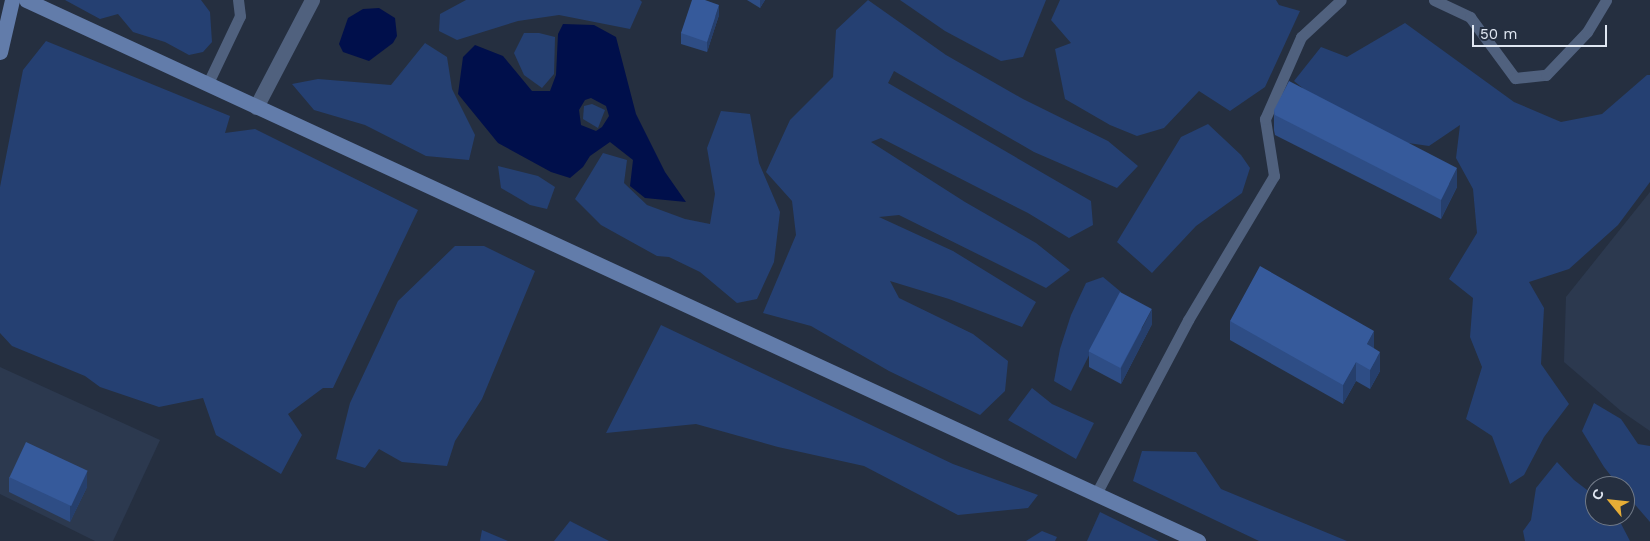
<!DOCTYPE html>
<meta charset="utf-8">
<style>
body{margin:0}
#map{position:relative;width:1650px;height:541px;overflow:hidden;background:#252f40;font-family:"Work Sans",sans-serif}
div>[style]{position:absolute}
.built>*{inset:0;background:#2c394f}
.green>*{inset:0;background:#254072}
.water>*{inset:0;background:#000f4b}
.lane>*{height:11px;margin:-5.5px;padding:0 5.5px;transform-origin:5.5px;border-radius:5.5px;background:#50617e}
.street>*{height:15px;margin:-7.5px;padding:0 7.5px;transform-origin:7.5px;border-radius:7.5px;background:#50617e}
.secondary>*{height:15px;margin:-7.5px;padding:0 7.5px;transform-origin:7.5px;border-radius:7.5px;background:#627caa}
.wall>*{inset:0;background:#2e4d85}
.shaded-wall>*{inset:0;background:#263f6c}
.building>*{inset:0;background:#365a9b;transform-origin:0 0}
span{translate:-50% -50%;white-space:nowrap;text-align:center;line-height:1.15;-webkit-text-stroke:4px #252f40;paint-order:stroke}
.north{position:absolute;left:1585px;top:476px;width:50px;height:50px;box-sizing:border-box;background:#252f40;border:1px solid #707987;border-radius:50%;rotate:298deg;font-size:14px;font-weight:700;line-height:20px;text-align:center;color:#e0e7f2}
.north::after{content:'';display:block;margin:auto;width:18px;height:22px;background:#e6ad36;clip-path:polygon(50% 0,100% 100%,50% 72%,0 100%)}
.scale{position:absolute;left:1472px;top:25px;width:135px;height:22px;box-sizing:border-box;border:2px solid #e0e7f2;border-top:0;padding-left:6px;font-size:15px;line-height:18px;white-space:nowrap;color:#e0e7f2;-webkit-text-stroke:4px #252f40;paint-order:stroke}
</style>
<div id="map">
<div class="built">
<div style="clip-path:polygon(1650px 192px,1650px 431px,1621px 411px,1564px 362px,1566px 297px)"></div>
<div style="clip-path:polygon(0 367px,160px 440px,113px 541px,95px 541px,0 494px)"></div>
</div>
<div class="green">
<div style="clip-path:polygon(65px 0,201px 0,210px 12px,212px 42px,203px 52px,189px 55px,165px 42px,133px 32px,118px 14px,100px 19px)"></div>
<div style="clip-path:polygon(466px 0,640px 0,642px 2px,630px 29px,559px 15px,518px 21px,457px 40px,439px 31px,440px 14px)"></div>
<div style="clip-path:polygon(868px 0,946px 55px,1023px 99px,1108px 141px,1138px 166px,1117px 188px,1034px 152px,894px 71px,888px 83px,1091px 201px,1093px 225px,1069px 238px,1028px 213px,881px 138px,871px 142px,965px 202px,1036px 243px,1070px 270px,1046px 288px,899px 215px,879px 217px,953px 251px,1036px 302px,1022px 327px,949px 299px,890px 281px,899px 298px,973px 334px,1008px 361px,1005px 391px,980px 415px,889px 371px,811px 326px,763px 313px,796px 235px,792px 201px,766px 172px,790px 120px,833px 77px,836px 30px)"></div>
<div style="clip-path:polygon(900px 0,1046px 0,1023px 57px,1001px 61px,945px 31px)"></div>
<div style="clip-path:polygon(1060px 0,1276px 0,1279px 5px,1300px 11px,1265px 87px,1230px 111px,1199px 91px,1164px 128px,1137px 136px,1110px 125px,1065px 99px,1055px 49px,1071px 43px,1051px 20px)"></div>
<div style="clip-path:polygon(1405px 23px,1514px 102px,1561px 122px,1602px 114px,1647px 75px,1650px 75px,1650px 182px,1618px 225px,1569px 269px,1529px 282px,1544px 308px,1541px 364px,1569px 404px,1544px 437px,1524px 475px,1510px 484px,1492px 436px,1466px 419px,1482px 367px,1470px 337px,1473px 298px,1449px 279px,1477px 233px,1473px 189px,1456px 158px,1460px 125px,1429px 146px,1394px 141px,1311px 95px,1294px 81px,1321px 47px,1347px 57px)"></div>
<div style="clip-path:polygon(524px 33px,539px 33px,555px 37px,554px 74px,542px 88px,524px 75px,514px 53px)"></div>
<div style="clip-path:polygon(46px 41px,230px 116px,225px 133px,255px 129px,418px 210px,333px 388px,323px 388px,288px 414px,302px 435px,281px 474px,216px 435px,203px 398px,159px 407px,100px 387px,85px 376px,12px 346px,0 333px,0 187px,23px 70px)"></div>
<div style="clip-path:polygon(425px 43px,447px 57px,452px 89px,475px 135px,469px 160px,426px 156px,365px 125px,314px 110px,292px 84px,318px 79px,391px 85px)"></div>
<div style="clip-path:polygon(592px 104px,605px 110px,598px 128px,583px 119px,584px 106px)"></div>
<div style="clip-path:polygon(721px 111px,750px 114px,759px 163px,780px 212px,774px 262px,757px 299px,737px 303px,700px 272px,669px 257px,657px 256px,601px 225px,575px 199px,603px 153px,627px 160px,624px 183px,647px 205px,685px 219px,710px 224px,715px 194px,707px 148px)"></div>
<div style="clip-path:polygon(1208px 124px,1241px 155px,1250px 168px,1242px 193px,1196px 226px,1152px 273px,1117px 242px,1181px 137px)"></div>
<div style="clip-path:polygon(498px 166px,538px 176px,555px 187px,547px 209px,530px 205px,501px 188px)"></div>
<div style="clip-path:polygon(455px 246px,484px 246px,535px 271px,482px 399px,455px 441px,447px 466px,402px 462px,379px 449px,365px 468px,336px 459px,350px 403px,398px 301px)"></div>
<div style="clip-path:polygon(1103px 277px,1121px 292px,1071px 391px,1054px 381px,1060px 349px,1071px 315px,1086px 283px)"></div>
<div style="clip-path:polygon(661px 325px,953px 464px,1038px 495px,1028px 508px,958px 515px,864px 466px,778px 447px,696px 424px,606px 433px)"></div>
<div style="clip-path:polygon(1032px 388px,1052px 404px,1094px 423px,1076px 459px,1008px 420px)"></div>
<div style="clip-path:polygon(1594px 403px,1621px 419px,1638px 444px,1650px 446px,1650px 522px,1625px 493px,1625px 486px,1619px 486px,1604px 467px,1582px 431px)"></div>
<div style="clip-path:polygon(1142px 451px,1196px 452px,1221px 489px,1347px 541px,1259px 541px,1133px 481px)"></div>
<div style="clip-path:polygon(1557px 462px,1574px 480px,1595px 496px,1595px 516px,1617px 516px,1630px 541px,1525px 541px,1523px 531px,1531px 520px,1536px 488px)"></div>
<div style="clip-path:polygon(1100px 512px,1159px 541px,1087px 541px)"></div>
<div style="clip-path:polygon(570px 521px,609px 541px,554px 541px)"></div>
<div style="clip-path:polygon(482px 530px,508px 541px,480px 541px)"></div>
<div style="clip-path:polygon(1042px 531px,1057px 537px,1055px 541px,1026px 541px)"></div>
</div>
<div class="water">
<div style="clip-path:polygon(379px 8px,395px 18px,397px 36px,393px 43px,369px 61px,343px 52px,339px 44px,348px 18px,363px 9px)"></div>
<div style="clip-path:polygon(evenodd,563px 24px,594px 25px,616px 37px,636px 114px,665px 172px,686px 202px,645px 198px,630px 186px,633px 160px,610px 142px,590px 156px,583px 167px,570px 178px,551px 172px,498px 143px,458px 94px,463px 57px,475px 45px,503px 56px,532px 91px,550px 91px,556px 75px,558px 34px,563px 24px,591px 98px,606px 106px,609px 116px,602px 127px,596px 131px,581px 125px,579px 110px,585px 100px,591px 98px)"></div>
</div>
<div class="lane">
<div style="left:1434px;top:0;width:40px;rotate:25deg"></div>
<div style="left:1470px;top:17px;width:76px;rotate:53.6deg"></div>
<div style="left:1515px;top:78px;width:31px;rotate:-6deg"></div>
<div style="left:1546px;top:75px;width:59px;rotate:-46.4deg"></div>
<div style="left:1587px;top:32px;width:37px;rotate:-59deg"></div>
<div style="left:208px;top:83px;width:74px;rotate:-64.5deg"></div>
<div style="left:240px;top:16px;width:16px;rotate:-97deg"></div>
<div style="left:1097px;top:492px;width:195px;rotate:-62.1deg"></div>
<div style="left:1188px;top:320px;width:168px;rotate:-59.2deg"></div>
<div style="left:1274px;top:176px;width:58px;rotate:-99deg"></div>
<div style="left:1265px;top:119px;width:90px;rotate:-66.3deg"></div>
<div style="left:1301px;top:37px;width:54px;rotate:-42.8deg"></div>
</div>
<div class="street">
<div style="left:256px;top:107px;width:121px;rotate:-62.4deg"></div>
</div>
<div class="secondary">
<div style="left:26px;top:0;width:1291px;rotate:24.78deg"></div>
<div style="left:0;top:52px;width:53px;rotate:-77deg"></div>
</div>
<div class="wall">
<div style="clip-path:polygon(747px 0,765px 0,760px 8px)"></div>
<div style="clip-path:polygon(719px 15px,707px 52px,681px 44px,681px 33px)"></div>
<div style="clip-path:polygon(1274px 110px,1457px 187px,1441px 219px,1275px 135px,1274px 130px)"></div>
<div style="clip-path:polygon(1230px 321px,1374px 348px,1380px 371px,1370px 389px,1356px 381px,1343px 404px,1230px 340px)"></div>
<div style="clip-path:polygon(1152px 324px,1121px 384px,1089px 367px,1089px 351px)"></div>
<div style="clip-path:polygon(9px 477px,87px 487px,70px 522px,9px 492px)"></div>
</div>
<div class="shaded-wall">
<div style="clip-path:polygon(760px 0,765px 0,760px 8px)"></div>
<div style="clip-path:polygon(719px 5px,719px 15px,707px 52px,707px 42px)"></div>
<div style="clip-path:polygon(1457px 168px,1457px 187px,1441px 219px,1441px 200px)"></div>
<div style="clip-path:polygon(1152px 309px,1152px 324px,1121px 384px,1121px 368px)"></div>
<div style="clip-path:polygon(1374px 331px,1374px 350px,1367px 344px)"></div>
<div style="clip-path:polygon(1380px 352px,1380px 371px,1370px 389px,1370px 370px)"></div>
<div style="clip-path:polygon(1356px 362px,1356px 381px,1343px 404px,1343px 385px)"></div>
<div style="clip-path:polygon(87px 471px,87px 487px,70px 522px,70px 506px)"></div>
</div>
<div class="building">
<div style="clip-path:polygon(692px 0,705px 0,719px 5px,707px 42px,681px 33px)"></div>
<div style="clip-path:polygon(1289px 81px,1457px 168px,1441px 200px,1275px 115px,1274px 110px)"></div>
<div style="clip-path:polygon(1260px 266px,1374px 331px,1367px 344px,1380px 352px,1370px 370px,1356px 362px,1343px 385px,1230px 321px)"></div>
<div style="left:1120px;top:292px;width:36px;height:67px;rotate:28deg"></div>
<div style="left:26px;top:442px;width:68px;height:39px;rotate:25deg"></div>
</div>
<div class="north">С</div>
<div class="scale">50 m</div>
</div>
